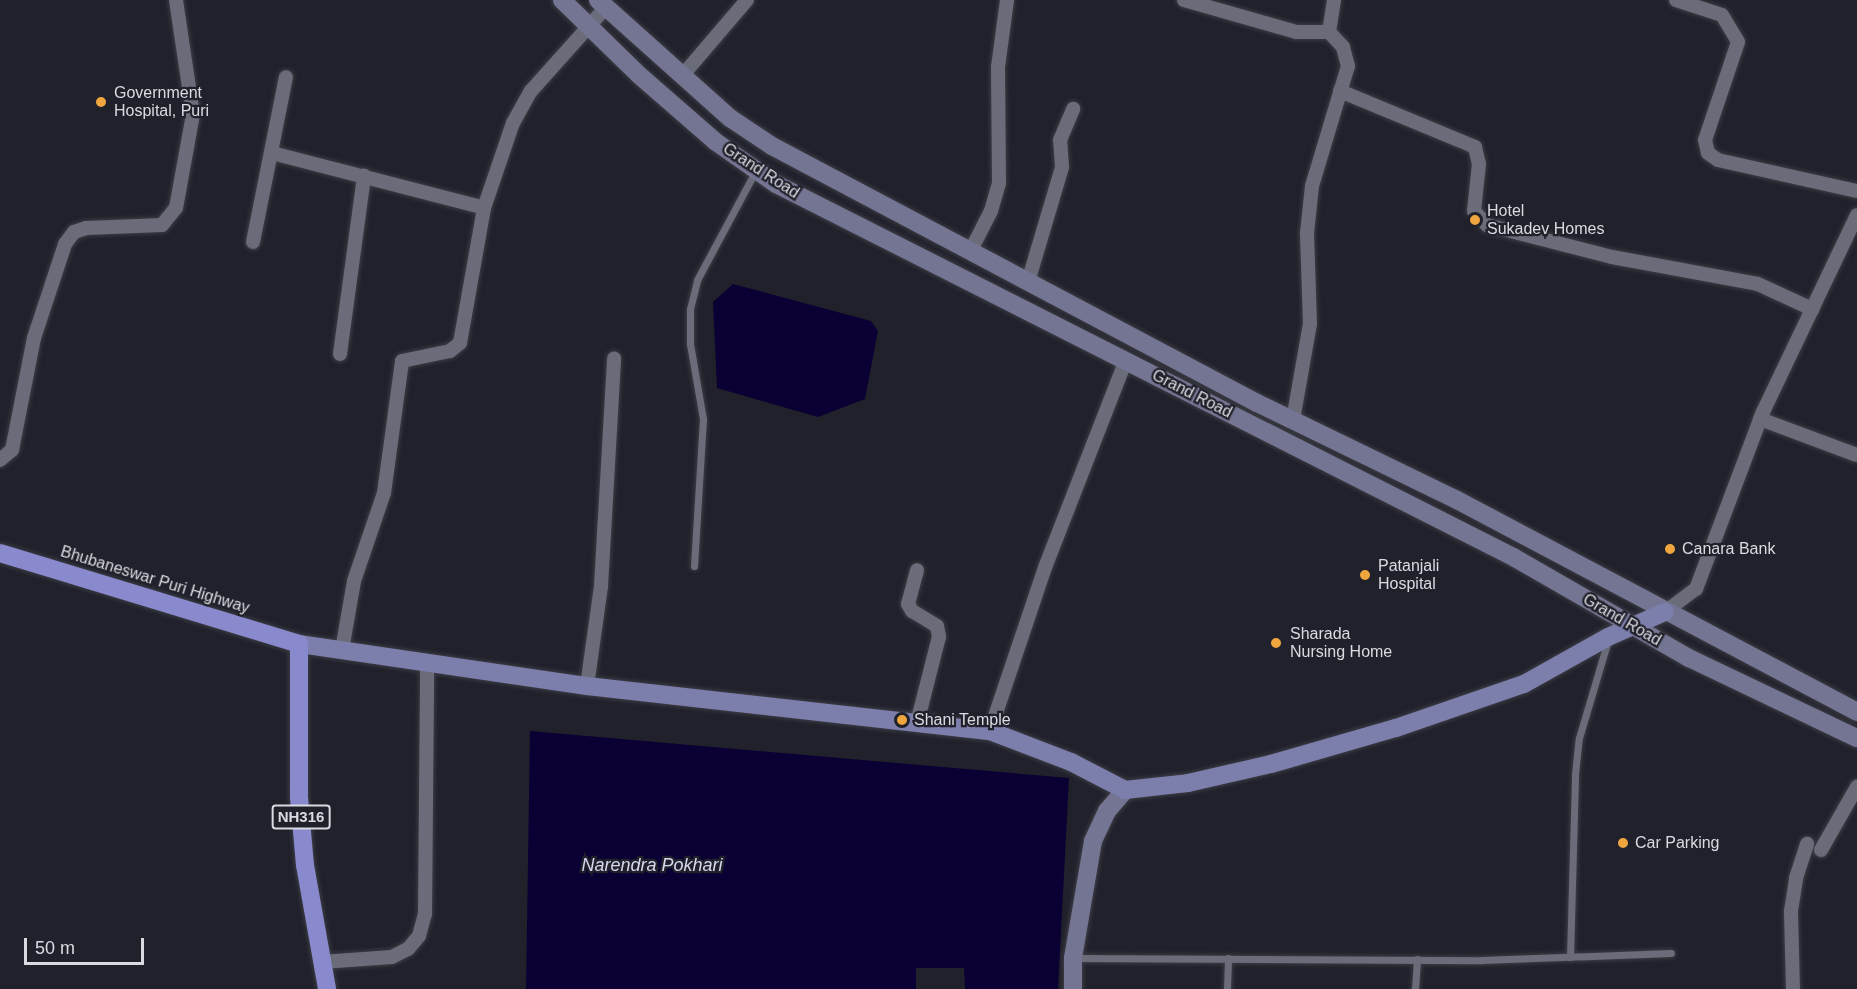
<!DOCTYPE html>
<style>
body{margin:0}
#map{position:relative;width:1857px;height:989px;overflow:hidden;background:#20212b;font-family:Arial,sans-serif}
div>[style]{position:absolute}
.water>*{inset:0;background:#0a0033}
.roads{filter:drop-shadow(0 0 2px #3c3c45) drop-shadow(0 0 2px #3c3c45)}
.lane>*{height:7px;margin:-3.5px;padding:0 3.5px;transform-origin:3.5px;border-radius:3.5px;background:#6b6c79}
.street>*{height:14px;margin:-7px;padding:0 7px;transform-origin:7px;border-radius:7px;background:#6b6c79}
.secondary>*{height:18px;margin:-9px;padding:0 9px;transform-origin:9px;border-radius:9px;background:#747592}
.primary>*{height:18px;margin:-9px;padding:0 9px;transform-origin:9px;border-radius:9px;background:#7c7eab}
.highway>*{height:18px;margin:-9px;padding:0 9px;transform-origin:9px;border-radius:9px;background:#888acd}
.dots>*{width:16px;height:16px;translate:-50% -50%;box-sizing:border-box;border:3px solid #20212b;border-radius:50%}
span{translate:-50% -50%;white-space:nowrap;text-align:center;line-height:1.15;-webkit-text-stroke:4.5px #20212b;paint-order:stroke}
.shield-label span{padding:2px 4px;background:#20212b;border:2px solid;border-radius:4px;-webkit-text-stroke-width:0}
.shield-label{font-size:15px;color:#dadbe2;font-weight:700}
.poi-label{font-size:16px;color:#dadbe2}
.left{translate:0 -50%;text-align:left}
.street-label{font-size:16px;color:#dadbe2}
.water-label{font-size:18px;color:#d5d7ed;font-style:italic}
.scale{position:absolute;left:24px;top:938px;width:120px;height:27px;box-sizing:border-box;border:3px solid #dadbe2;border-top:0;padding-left:8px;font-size:18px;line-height:21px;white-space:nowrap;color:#dadbe2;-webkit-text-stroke:4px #20212b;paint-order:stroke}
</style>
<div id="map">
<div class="water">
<div style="clip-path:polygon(733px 284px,871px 321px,878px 331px,865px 399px,818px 417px,717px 388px,713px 302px)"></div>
<div style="clip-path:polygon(530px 731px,1069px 778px,1058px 989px,965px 989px,964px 968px,916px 968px,916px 989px,526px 989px)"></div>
</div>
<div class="roads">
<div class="lane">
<div style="left:694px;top:566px;width:147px;rotate:-86.5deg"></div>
<div style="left:703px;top:419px;width:76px;rotate:-99.8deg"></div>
<div style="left:690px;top:344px;width:35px;rotate:-90deg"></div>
<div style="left:690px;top:309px;width:30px;rotate:-76deg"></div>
<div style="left:697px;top:280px;width:123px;rotate:-61.8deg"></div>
<div style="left:1570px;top:957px;width:183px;rotate:-88.4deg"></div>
<div style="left:1575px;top:774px;width:36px;rotate:-84deg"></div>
<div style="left:1579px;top:738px;width:102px;rotate:-73.5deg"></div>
<div style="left:1074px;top:958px;width:408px;rotate:0.3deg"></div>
<div style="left:1482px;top:960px;width:189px;rotate:-2.1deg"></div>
<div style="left:1227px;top:989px;width:31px;rotate:-88deg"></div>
<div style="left:1415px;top:989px;width:30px;rotate:-86deg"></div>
</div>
<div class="street">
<div style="left:1184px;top:0;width:116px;rotate:15.9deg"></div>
<div style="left:1296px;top:32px;width:33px"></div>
<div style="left:1676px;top:0;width:48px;rotate:18.1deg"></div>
<div style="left:1722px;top:15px;width:31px;rotate:59deg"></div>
<div style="left:1738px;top:42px;width:103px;rotate:108.6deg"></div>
<div style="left:1705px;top:140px;width:13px;rotate:77deg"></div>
<div style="left:1708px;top:153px;width:12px;rotate:35deg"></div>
<div style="left:1718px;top:160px;width:142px;rotate:12.6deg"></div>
<div style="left:682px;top:76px;width:100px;rotate:-49.5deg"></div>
<div style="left:1340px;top:91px;width:146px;rotate:22.5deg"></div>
<div style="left:1475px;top:147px;width:17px;rotate:77deg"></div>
<div style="left:1479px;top:164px;width:47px;rotate:96.1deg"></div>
<div style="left:1474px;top:211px;width:19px;rotate:47deg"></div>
<div style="left:1487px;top:225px;width:129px;rotate:14.4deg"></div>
<div style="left:1612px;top:257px;width:148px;rotate:10.5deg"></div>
<div style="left:1758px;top:284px;width:60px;rotate:24.8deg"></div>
<div style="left:272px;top:153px;width:219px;rotate:14.5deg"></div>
<div style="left:253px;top:242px;width:168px;rotate:-78.7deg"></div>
<div style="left:970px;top:252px;width:46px;rotate:-62.9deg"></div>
<div style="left:991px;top:211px;width:29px;rotate:-74deg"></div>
<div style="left:999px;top:183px;width:116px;rotate:-90.5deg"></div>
<div style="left:998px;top:67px;width:68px;rotate:-82.3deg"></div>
<div style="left:1028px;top:282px;width:120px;rotate:-73.5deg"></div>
<div style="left:1062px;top:167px;width:27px;rotate:-94deg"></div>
<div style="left:1060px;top:140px;width:34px;rotate:-67deg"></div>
<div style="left:340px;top:354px;width:180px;rotate:-82.3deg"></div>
<div style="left:1760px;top:419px;width:103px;rotate:20.4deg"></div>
<div style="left:1293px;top:420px;width:97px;rotate:-80deg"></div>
<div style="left:1310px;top:324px;width:91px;rotate:-91.9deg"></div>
<div style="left:1307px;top:233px;width:47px;rotate:-83.9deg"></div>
<div style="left:1312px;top:186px;width:125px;rotate:-73.3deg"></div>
<div style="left:1348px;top:66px;width:20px;rotate:-105deg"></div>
<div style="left:1343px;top:47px;width:21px;rotate:-133deg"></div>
<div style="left:1329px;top:32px;width:32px;rotate:-81deg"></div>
<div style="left:0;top:460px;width:16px;rotate:-40deg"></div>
<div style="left:12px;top:450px;width:114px;rotate:-78.9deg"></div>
<div style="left:34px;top:338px;width:99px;rotate:-71.7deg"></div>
<div style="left:65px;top:244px;width:15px;rotate:-53deg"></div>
<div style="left:74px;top:232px;width:13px;rotate:-18deg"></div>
<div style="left:86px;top:228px;width:76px;rotate:-2.3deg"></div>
<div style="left:162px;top:225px;width:22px;rotate:-51deg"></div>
<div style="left:176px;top:208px;width:96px;rotate:-79.7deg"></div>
<div style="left:193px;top:114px;width:115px;rotate:-98.5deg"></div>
<div style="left:1665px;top:612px;width:39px;rotate:-37deg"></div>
<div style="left:1696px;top:589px;width:189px;rotate:-69.3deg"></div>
<div style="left:1763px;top:412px;width:218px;rotate:-64.5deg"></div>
<div style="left:342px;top:650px;width:70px;rotate:-80.1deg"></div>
<div style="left:354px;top:581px;width:93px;rotate:-71.2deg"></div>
<div style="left:384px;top:493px;width:133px;rotate:-82.2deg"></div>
<div style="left:402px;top:361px;width:49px;rotate:-11.8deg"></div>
<div style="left:450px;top:351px;width:13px;rotate:-39deg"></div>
<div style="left:460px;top:343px;width:137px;rotate:-79.9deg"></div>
<div style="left:484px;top:208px;width:90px;rotate:-71.2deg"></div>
<div style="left:513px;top:123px;width:37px;rotate:-61deg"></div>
<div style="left:531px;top:91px;width:113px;rotate:-48.2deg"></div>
<div style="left:587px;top:686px;width:101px;rotate:-82deg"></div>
<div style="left:601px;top:586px;width:228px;rotate:-86.7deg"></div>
<div style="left:917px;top:723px;width:89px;rotate:-75.7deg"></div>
<div style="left:939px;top:637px;width:11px;rotate:-100deg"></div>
<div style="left:937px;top:626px;width:29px;rotate:-149deg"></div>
<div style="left:912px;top:611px;width:8px;rotate:-120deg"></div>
<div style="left:908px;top:604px;width:35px;rotate:-75deg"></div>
<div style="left:990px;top:731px;width:175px;rotate:-71.4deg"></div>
<div style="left:1046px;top:565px;width:220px;rotate:-68.7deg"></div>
<div style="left:1821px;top:850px;width:73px;rotate:-60.3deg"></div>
<div style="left:322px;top:962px;width:70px;rotate:-4.1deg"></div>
<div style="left:392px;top:957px;width:18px;rotate:-27deg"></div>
<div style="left:408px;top:949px;width:17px;rotate:-50deg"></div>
<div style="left:419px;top:936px;width:23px;rotate:-75deg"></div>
<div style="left:425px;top:914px;width:251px;rotate:-89.5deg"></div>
<div style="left:1793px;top:989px;width:78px;rotate:-91.5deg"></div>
<div style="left:1791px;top:911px;width:33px;rotate:-81deg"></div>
<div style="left:1796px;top:878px;width:36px;rotate:-72deg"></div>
</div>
<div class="secondary">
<div style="left:562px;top:0;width:107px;rotate:44.2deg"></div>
<div style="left:639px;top:75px;width:102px;rotate:41deg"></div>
<div style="left:716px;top:142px;width:73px;rotate:35deg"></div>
<div style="left:776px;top:184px;width:828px;rotate:26.84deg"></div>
<div style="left:1515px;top:558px;width:201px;rotate:29.9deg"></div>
<div style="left:1689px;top:658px;width:186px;rotate:25.5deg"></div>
<div style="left:598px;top:0;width:177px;rotate:41.8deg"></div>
<div style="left:730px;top:118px;width:50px;rotate:33.7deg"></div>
<div style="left:772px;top:146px;width:549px;rotate:27.92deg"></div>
<div style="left:1257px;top:403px;width:222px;rotate:25.9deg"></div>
<div style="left:1457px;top:500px;width:453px;rotate:27.9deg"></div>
<div style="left:1073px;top:989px;width:31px;rotate:-90deg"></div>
<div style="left:1073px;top:958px;width:119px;rotate:-80.3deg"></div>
<div style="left:1093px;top:841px;width:33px;rotate:-65deg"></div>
<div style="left:1107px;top:811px;width:28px;rotate:-49deg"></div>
</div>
<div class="primary">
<div style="left:299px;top:644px;width:291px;rotate:8.3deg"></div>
<div style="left:587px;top:686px;width:406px;rotate:6.4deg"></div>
<div style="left:990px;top:731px;width:87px;rotate:20.9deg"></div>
<div style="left:1071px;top:762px;width:61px;rotate:27.4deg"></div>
<div style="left:1125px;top:790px;width:63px;rotate:-6.3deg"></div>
<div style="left:1188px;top:783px;width:85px;rotate:-12.9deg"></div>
<div style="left:1271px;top:764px;width:130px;rotate:-16.1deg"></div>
<div style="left:1396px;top:728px;width:135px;rotate:-19deg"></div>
<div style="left:1524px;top:684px;width:96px;rotate:-29.2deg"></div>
<div style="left:1608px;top:637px;width:62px;rotate:-23.7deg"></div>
</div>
<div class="highway">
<div style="left:0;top:553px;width:313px;rotate:16.9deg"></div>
<div style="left:299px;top:644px;width:153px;rotate:90deg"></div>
<div style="left:299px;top:797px;width:68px;rotate:85deg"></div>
<div style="left:305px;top:865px;width:126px;rotate:79.9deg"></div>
</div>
</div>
<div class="dots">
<div style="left:101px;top:102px;background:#f0a63f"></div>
<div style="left:1475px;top:220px;background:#f0a63f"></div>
<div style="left:1670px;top:549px;background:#f0a63f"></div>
<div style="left:1365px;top:575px;background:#f0a63f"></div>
<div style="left:1276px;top:643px;background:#f0a63f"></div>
<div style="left:902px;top:720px;background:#f0a63f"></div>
<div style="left:1623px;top:843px;background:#f0a63f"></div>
</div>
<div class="shield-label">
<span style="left:301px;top:817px">NH316</span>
</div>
<div class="poi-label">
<span class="left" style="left:114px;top:102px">Government<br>Hospital, Puri</span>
<span class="left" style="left:1487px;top:220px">Hotel<br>Sukadev Homes</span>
<span class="left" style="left:1682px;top:549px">Canara Bank</span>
<span class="left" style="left:1378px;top:575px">Patanjali<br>Hospital</span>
<span class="left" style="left:1290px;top:643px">Sharada<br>Nursing Home</span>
<span class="left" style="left:914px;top:720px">Shani Temple</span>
<span class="left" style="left:1635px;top:843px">Car Parking</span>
</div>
<div class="street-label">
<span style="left:761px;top:171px;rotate:33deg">Grand Road</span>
<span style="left:1192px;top:394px;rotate:27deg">Grand Road</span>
<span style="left:155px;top:580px;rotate:17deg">Bhubaneswar Puri Highway</span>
<span style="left:1622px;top:620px;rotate:30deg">Grand Road</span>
</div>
<div class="water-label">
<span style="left:652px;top:865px">Narendra Pokhari</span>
</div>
<div class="scale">50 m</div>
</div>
